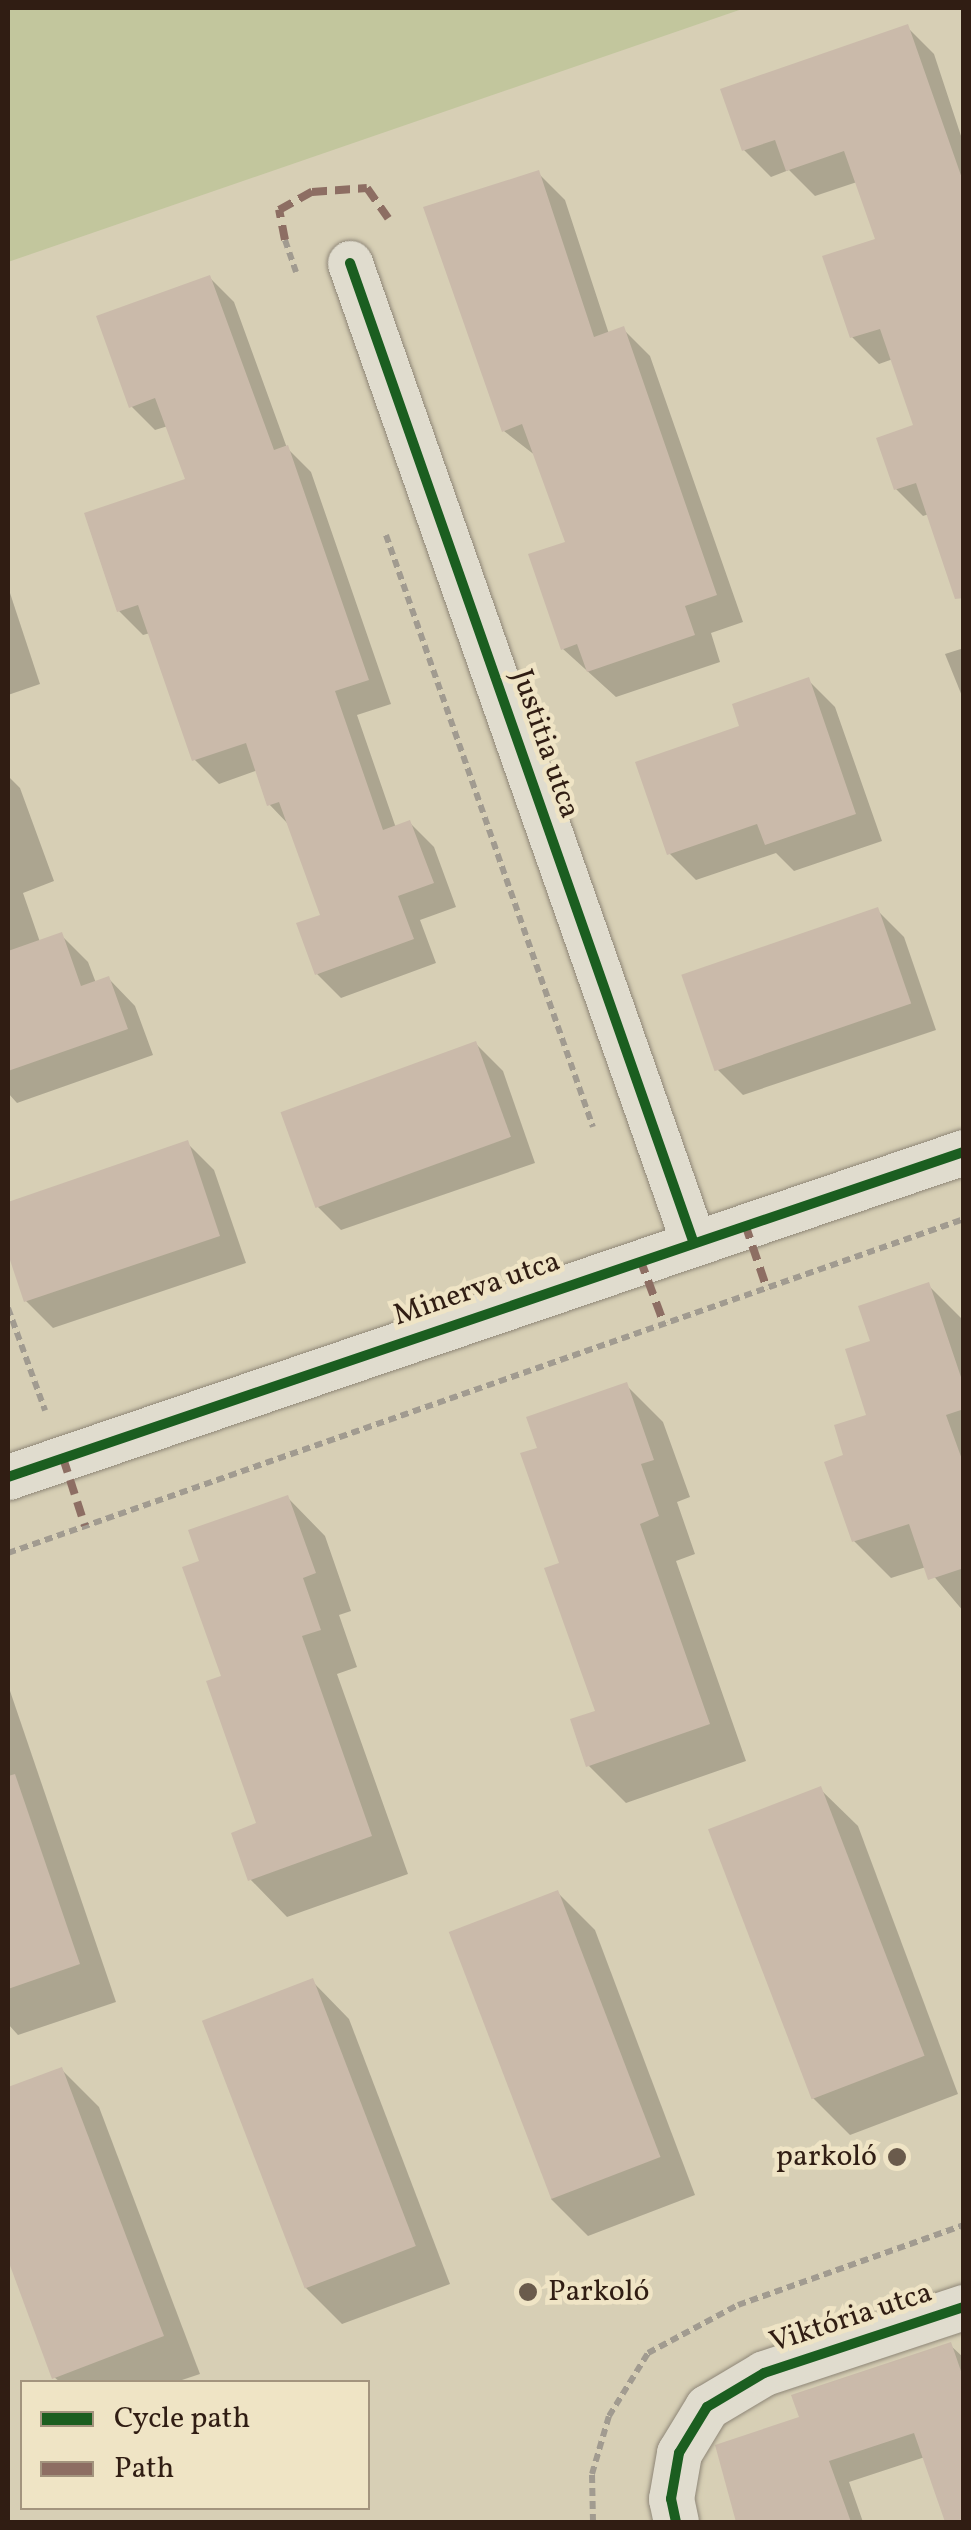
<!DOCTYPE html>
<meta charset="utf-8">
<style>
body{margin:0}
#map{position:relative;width:971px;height:2530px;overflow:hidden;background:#d7cfb5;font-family:Vollkorn,serif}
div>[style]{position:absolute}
.green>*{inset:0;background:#c2c69d}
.shadow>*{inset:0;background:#0003}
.building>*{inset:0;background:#cabaaa;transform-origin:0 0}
.path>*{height:6px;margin-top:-3px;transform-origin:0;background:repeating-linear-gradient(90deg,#a19b90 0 8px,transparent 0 13px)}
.roads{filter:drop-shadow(0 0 2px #8e8677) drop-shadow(0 0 2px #8e8677)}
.street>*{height:45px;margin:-22.5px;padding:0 22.5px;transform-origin:22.5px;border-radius:22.5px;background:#e0dcce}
.quiet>*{height:8px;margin-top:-4px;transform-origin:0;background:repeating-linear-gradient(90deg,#8d6e63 0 15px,transparent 0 23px)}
.cycleway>*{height:10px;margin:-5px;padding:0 5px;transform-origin:5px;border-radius:5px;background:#1b5e20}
.dots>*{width:28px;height:28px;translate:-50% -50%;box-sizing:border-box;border:5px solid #efe4c5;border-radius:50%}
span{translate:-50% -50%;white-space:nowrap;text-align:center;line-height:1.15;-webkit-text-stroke:9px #efe4c5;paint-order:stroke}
.street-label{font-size:30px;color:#301d13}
.poi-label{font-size:30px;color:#301d13}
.right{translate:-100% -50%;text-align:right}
.left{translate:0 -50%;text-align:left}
.frame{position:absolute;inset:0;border:10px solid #301d13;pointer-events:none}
.legend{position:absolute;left:20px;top:2380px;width:350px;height:130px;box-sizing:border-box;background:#efe4c5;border:2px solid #a3947e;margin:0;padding:12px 18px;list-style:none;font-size:30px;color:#301d13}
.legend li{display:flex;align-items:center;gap:20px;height:50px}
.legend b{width:50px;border:2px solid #a3947e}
</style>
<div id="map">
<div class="green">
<div style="clip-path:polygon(8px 8px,745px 8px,8px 262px)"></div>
</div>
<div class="shadow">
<div style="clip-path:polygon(907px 27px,934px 54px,964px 145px,964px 559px,929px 514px,923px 516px,896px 489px,916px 427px,893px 359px,879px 364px,852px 337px,878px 240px,857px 182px,815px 196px,789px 170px,771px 177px,744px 150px)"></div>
<div style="clip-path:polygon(538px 173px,565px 200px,609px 334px,623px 329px,650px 356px,743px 622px,711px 633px,720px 662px,616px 697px,563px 649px,568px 543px,536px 456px,504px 431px)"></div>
<div style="clip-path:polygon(210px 278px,234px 302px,287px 448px,311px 472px,391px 704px,357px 715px,396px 828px,410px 823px,434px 847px,456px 907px,420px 920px,436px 963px,341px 998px,317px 974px,323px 916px,289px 825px,269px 804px,258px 770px,219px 784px,194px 759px,150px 633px,143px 635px,119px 611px,188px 481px,168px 426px,155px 430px,131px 406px)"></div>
<div style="clip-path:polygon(8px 587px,40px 684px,8px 695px)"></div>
<div style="clip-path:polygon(964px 648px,964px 701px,945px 654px)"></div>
<div style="clip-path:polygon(808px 680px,835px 707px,882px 841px,794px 871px,776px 853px,696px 880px,669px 853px,742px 728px)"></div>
<div style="clip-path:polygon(8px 776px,20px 788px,54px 881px,23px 893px,40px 942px,61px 935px,88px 962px,96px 983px,109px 979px,135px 1006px,153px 1055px,17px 1103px,8px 1093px)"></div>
<div style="clip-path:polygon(877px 910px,904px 937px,936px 1030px,743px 1095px,716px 1068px)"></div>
<div style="clip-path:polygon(476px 1044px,503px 1071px,535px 1163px,341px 1230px,314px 1203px)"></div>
<div style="clip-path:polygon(187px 1143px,214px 1170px,246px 1263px,53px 1328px,26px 1301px,8px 1246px,8px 1204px)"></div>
<div style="clip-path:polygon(928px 1285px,964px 1321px,964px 1612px,926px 1567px,891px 1578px,854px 1541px,847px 1457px,870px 1416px,874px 1343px)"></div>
<div style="clip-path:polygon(626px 1385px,663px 1422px,690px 1497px,677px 1502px,695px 1554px,676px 1561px,746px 1761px,626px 1803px,589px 1766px,598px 1712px,540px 1449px)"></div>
<div style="clip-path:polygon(288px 1498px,325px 1536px,351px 1611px,339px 1615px,357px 1667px,337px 1674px,408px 1874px,287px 1917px,250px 1879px,259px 1825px,202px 1563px)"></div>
<div style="clip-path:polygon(8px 1685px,116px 2002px,18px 2035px,8px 2024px)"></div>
<div style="clip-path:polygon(820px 1789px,858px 1826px,958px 2094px,850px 2135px,812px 2097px)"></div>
<div style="clip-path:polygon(558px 1893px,595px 1930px,695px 2195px,588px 2236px,551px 2199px)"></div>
<div style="clip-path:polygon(312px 1981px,349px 2019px,450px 2284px,342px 2324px,305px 2287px)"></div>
<div style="clip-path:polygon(62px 2070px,99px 2107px,200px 2374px,176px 2382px,60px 2382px,54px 2377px,8px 2253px,8px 2090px)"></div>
<div style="clip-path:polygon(950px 2345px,964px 2358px,964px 2522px,948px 2522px,925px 2457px,849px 2482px,863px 2522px,739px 2522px,718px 2446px,802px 2419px)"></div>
</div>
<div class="building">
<div style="clip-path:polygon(908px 24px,964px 184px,964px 598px,955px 599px,916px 483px,894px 490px,876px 438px,913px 425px,880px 329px,850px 338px,822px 256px,875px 239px,844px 151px,786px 171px,775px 140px,742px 151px,720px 89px)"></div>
<div style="clip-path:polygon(539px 170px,594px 337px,624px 326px,717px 595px,685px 606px,695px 635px,587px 672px,577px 644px,561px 650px,528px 554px,565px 542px,522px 424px,502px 432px,423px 207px)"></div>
<div style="clip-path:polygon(210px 275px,274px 450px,288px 445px,369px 680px,335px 691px,383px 830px,410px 820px,434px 883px,398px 896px,414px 939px,315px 975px,296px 923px,320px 915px,279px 802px,267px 806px,246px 743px,192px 761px,138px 605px,117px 612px,84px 513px,185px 479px,155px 398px,129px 408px,96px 316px)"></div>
<div style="clip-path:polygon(809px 677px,856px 814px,765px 845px,757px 824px,667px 855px,635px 762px,739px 726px,732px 704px)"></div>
<div style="left:878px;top:907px;width:102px;height:208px;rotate:71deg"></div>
<div style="clip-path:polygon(62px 932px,81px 986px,109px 976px,128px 1029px,8px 1071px,8px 951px)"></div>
<div style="left:476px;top:1041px;width:102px;height:208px;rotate:70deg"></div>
<div style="clip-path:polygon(188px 1140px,220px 1236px,24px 1302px,8px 1254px,8px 1202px)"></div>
<div style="clip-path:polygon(929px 1282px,964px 1386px,964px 1409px,946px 1415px,964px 1465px,964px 1568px,928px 1580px,909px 1524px,852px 1542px,824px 1462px,843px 1455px,834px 1425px,866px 1415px,845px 1349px,870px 1341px,858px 1306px)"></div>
<div style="clip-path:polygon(627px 1382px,654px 1460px,641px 1464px,659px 1516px,640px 1524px,710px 1724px,586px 1767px,570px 1719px,595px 1711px,544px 1568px,559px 1563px,520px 1453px,537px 1448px,526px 1417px)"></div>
<div style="clip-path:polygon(288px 1495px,316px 1573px,303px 1578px,321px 1630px,302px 1636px,372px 1836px,248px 1881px,231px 1833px,256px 1823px,206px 1681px,221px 1676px,182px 1567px,199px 1561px,188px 1530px)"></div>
<div style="clip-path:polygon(15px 1774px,80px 1964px,8px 1989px,8px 1776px)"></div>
<div style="left:821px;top:1786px;width:289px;height:121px;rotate:69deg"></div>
<div style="left:558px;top:1890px;width:286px;height:117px;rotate:69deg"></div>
<div style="left:313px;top:1978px;width:287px;height:119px;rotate:69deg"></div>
<div style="clip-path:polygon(62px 2067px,164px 2336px,52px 2379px,8px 2260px,8px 2087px)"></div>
<div style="clip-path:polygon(951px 2342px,964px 2380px,964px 2522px,945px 2522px,914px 2433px,829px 2461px,851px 2522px,736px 2522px,715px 2445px,799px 2417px,791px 2395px)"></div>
</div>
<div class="path">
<div style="left:285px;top:240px;width:34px;rotate:71deg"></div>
<div style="left:386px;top:535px;width:627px;rotate:70.73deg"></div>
<div style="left:8px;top:1308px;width:109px;rotate:70.1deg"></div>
<div style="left:8px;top:1553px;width:1013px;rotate:-19.26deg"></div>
<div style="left:593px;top:2522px;width:48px;rotate:-91.2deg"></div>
<div style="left:592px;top:2474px;width:60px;rotate:-73.7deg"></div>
<div style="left:609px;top:2416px;width:74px;rotate:-58.2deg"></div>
<div style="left:648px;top:2353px;width:102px;rotate:-28.1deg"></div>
<div style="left:738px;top:2305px;width:240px;rotate:-19.5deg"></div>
</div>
<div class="roads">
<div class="street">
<div style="left:350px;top:263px;width:1036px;rotate:70.67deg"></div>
<div style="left:8px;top:1477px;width:1010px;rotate:-18.78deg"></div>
<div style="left:676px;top:2522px;width:24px;rotate:-102deg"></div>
<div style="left:671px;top:2499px;width:47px;rotate:-80.1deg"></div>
<div style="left:679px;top:2453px;width:54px;rotate:-58.7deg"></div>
<div style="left:707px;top:2407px;width:66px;rotate:-30.8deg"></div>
<div style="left:764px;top:2373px;width:211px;rotate:-18.3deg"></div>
</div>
</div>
<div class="quiet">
<div style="left:285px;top:240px;width:31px;rotate:-101deg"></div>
<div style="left:279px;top:210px;width:38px;rotate:-29deg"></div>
<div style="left:312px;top:192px;width:55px;rotate:-4.2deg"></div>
<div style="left:367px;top:188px;width:37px;rotate:55deg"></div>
<div style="left:745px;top:1224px;width:69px;rotate:71.3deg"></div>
<div style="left:640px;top:1259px;width:69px;rotate:69.7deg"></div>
<div style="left:63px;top:1458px;width:71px;rotate:72.1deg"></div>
</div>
<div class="cycleway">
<div style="left:350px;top:263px;width:1036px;rotate:70.67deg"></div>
<div style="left:8px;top:1477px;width:1010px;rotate:-18.78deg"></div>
<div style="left:676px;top:2522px;width:24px;rotate:-102deg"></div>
<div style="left:671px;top:2499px;width:47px;rotate:-80.1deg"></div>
<div style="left:679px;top:2453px;width:54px;rotate:-58.7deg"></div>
<div style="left:707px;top:2407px;width:66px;rotate:-30.8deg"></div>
<div style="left:764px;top:2373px;width:211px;rotate:-18.3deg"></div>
</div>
<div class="dots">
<div style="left:897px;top:2157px;background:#6a5b4c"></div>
<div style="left:528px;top:2292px;background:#6a5b4c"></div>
</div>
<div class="street-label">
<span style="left:545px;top:744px;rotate:71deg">Justitia utca</span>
<span style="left:477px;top:1289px;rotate:-19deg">Minerva utca</span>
<span style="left:851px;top:2318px;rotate:-18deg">Viktória utca</span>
</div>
<div class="poi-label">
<span class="right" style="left:877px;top:2157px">parkoló</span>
<span class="left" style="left:548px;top:2292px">Parkoló</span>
</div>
<div class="frame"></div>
<ul class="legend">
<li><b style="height:12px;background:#1b5e20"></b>Cycle path</li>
<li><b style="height:12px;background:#8d6e63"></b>Path</li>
</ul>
</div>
